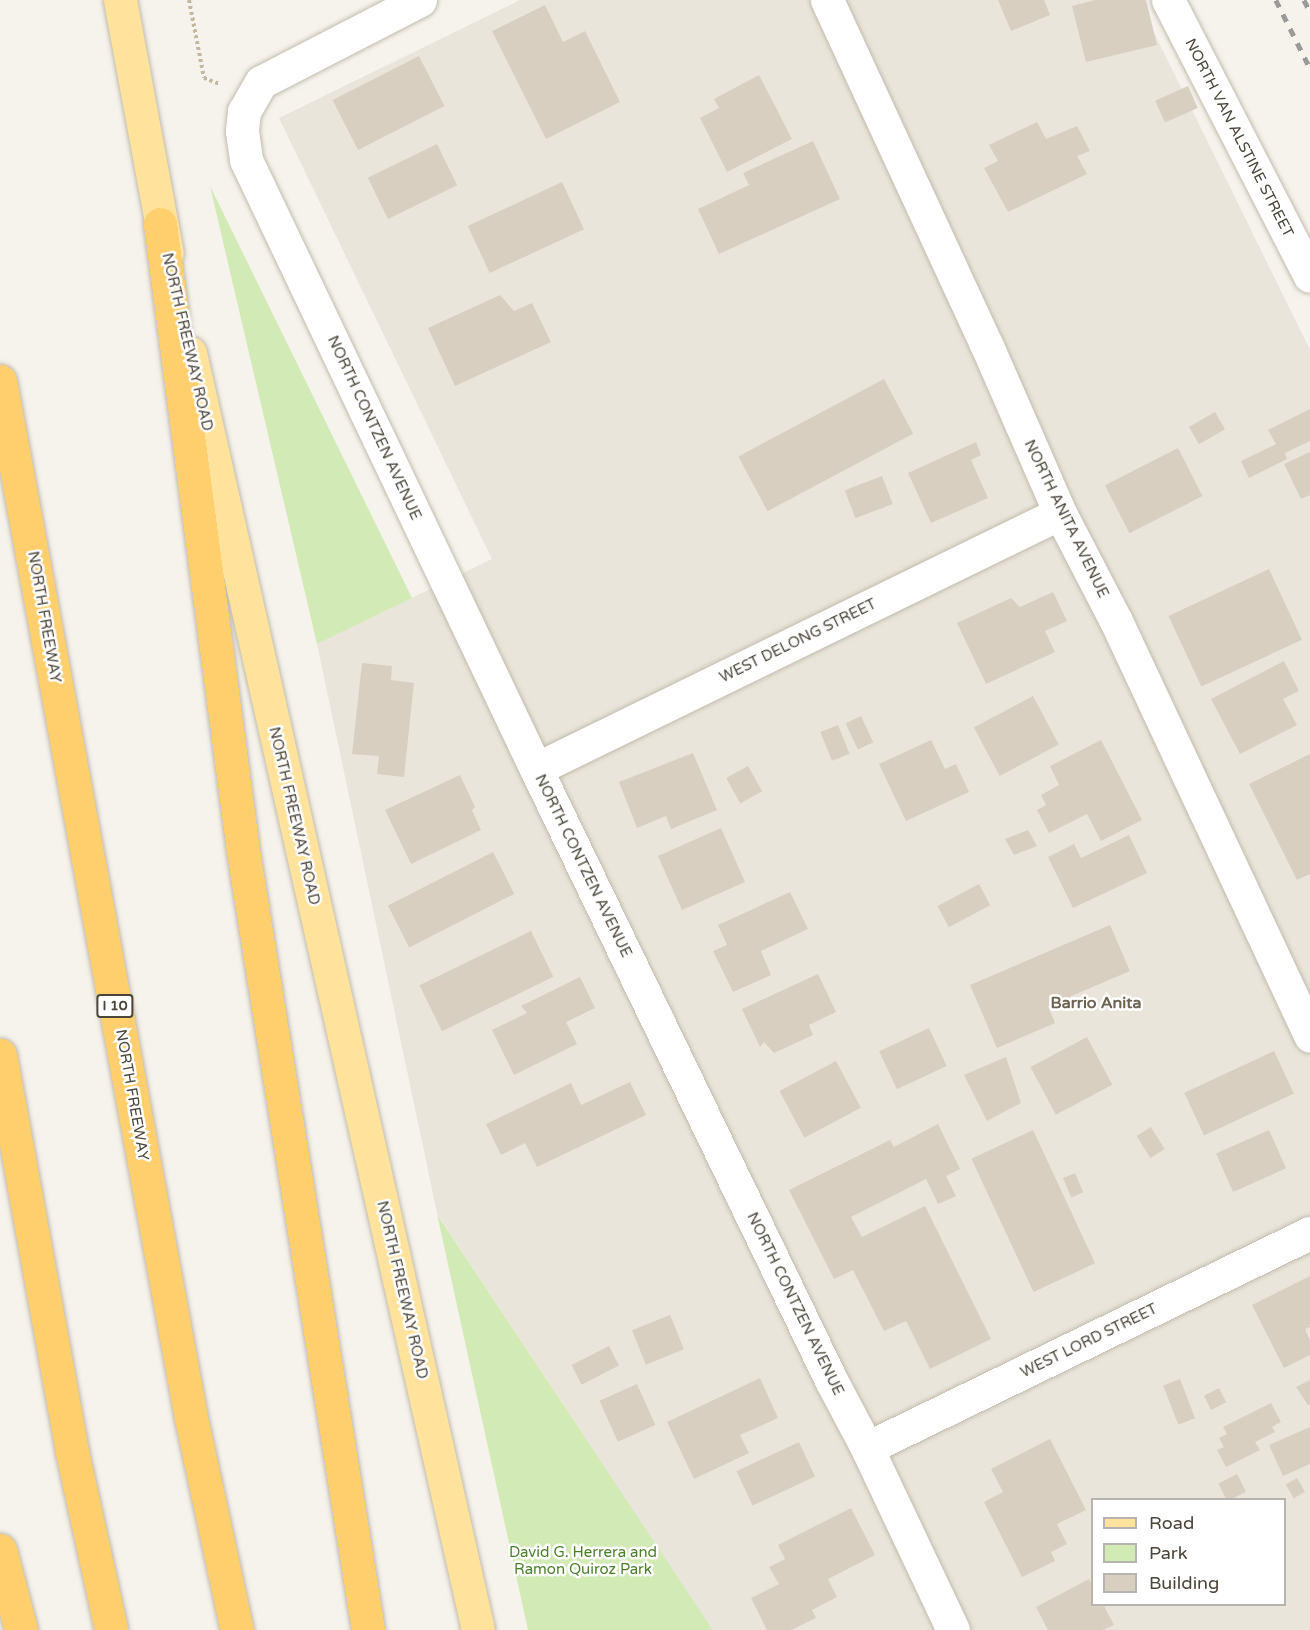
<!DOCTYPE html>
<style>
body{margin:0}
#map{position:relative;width:1310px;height:1630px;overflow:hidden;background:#f6f3ec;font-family:"Varela Round",sans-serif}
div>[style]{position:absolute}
.residential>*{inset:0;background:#eae5da}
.green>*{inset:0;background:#d2eab5}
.building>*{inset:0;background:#d8cfc1;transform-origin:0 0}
.path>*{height:4px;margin-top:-2px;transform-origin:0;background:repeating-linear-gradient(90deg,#c4b79f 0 3px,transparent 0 6px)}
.roads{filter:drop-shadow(0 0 2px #c2bbae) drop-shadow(0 0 2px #c2bbae)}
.minor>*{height:33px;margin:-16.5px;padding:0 16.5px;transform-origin:16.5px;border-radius:16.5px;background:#fff}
.primary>*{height:33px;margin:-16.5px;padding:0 16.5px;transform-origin:16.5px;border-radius:16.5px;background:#ffe39c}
.motorway>*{height:33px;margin:-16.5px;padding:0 16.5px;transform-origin:16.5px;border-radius:16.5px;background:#ffcf6e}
.rail>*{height:4.5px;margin-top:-2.25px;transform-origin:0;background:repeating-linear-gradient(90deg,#9a9a9a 0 8px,transparent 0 16px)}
span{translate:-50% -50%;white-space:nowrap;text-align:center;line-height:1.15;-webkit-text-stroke:5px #fff;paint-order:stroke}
.shield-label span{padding:2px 4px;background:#fff;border:2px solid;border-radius:4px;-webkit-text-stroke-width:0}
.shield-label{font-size:14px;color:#4b4439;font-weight:700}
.street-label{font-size:15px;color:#4b4439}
.park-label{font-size:15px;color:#4a7f2a}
.neighbourhood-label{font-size:16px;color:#6e6250;font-weight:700}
.legend{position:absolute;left:1091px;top:1498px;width:195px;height:108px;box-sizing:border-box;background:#fff;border:2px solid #b7b4b0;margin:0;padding:8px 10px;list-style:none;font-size:18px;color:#4b4439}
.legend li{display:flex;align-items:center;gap:12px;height:30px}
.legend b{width:30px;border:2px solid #b7b4b0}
</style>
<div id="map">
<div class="residential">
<div style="clip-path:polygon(evenodd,520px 0,1138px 0,1310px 350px,1310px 1630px,712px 1630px,437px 1213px,317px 644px,492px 559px,279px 118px,520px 0,1092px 1500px,1284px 1500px,1284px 1604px,1092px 1604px,1092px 1500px)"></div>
</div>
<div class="green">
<div style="clip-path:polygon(210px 186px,412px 598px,317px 644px)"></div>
<div style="clip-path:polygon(437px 1214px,712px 1629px,712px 1630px,528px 1630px)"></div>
</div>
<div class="building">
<div style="clip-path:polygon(998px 0,1044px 0,1050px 15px,1011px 31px)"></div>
<div style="clip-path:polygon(1095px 0,1146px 0,1157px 45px,1086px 62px,1072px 6px)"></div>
<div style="clip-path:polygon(545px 5px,563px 42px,585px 31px,620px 102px,546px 139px,492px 31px)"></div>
<div style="left:419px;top:56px;width:56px;height:97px;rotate:63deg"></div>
<div style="clip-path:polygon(759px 75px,792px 139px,727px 172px,700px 118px,719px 108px,714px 99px)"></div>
<div style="left:1188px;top:86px;width:24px;height:36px;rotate:66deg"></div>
<div style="clip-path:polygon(1037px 122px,1046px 139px,1077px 126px,1090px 151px,1077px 156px,1087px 174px,1008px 212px,984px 168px,998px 161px,989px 145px)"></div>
<div style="clip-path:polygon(813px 141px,840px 199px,719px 254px,698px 209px,749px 185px,743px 173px)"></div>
<div style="left:437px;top:144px;width:46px;height:77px;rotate:64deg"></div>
<div style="left:562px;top:182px;width:52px;height:104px;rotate:65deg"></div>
<div style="clip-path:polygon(500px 295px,514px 311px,532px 303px,551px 342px,455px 386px,428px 328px)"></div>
<div style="left:884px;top:379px;width:62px;height:165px;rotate:62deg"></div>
<div style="clip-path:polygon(1310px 409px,1310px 441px,1285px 453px,1287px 459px,1249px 478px,1241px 461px,1276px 444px,1268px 430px)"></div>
<div style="left:1215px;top:412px;width:20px;height:30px;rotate:60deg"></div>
<div style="clip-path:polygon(976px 442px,981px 455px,971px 460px,988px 498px,931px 523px,908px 473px)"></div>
<div style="left:1178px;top:448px;width:54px;height:82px;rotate:63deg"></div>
<div style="clip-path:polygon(1310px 452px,1310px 495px,1301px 499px,1284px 464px)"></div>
<div style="left:882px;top:476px;width:30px;height:40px;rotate:69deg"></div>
<div style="left:1269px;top:569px;width:78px;height:111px;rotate:65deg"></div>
<div style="clip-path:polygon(1053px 592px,1067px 621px,1045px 631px,1055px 652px,986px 684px,957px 623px,1011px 598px,1020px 607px)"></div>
<div style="clip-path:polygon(1284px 661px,1299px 691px,1283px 699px,1297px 725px,1240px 754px,1211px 699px)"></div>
<div style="clip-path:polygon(362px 663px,392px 666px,391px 680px,414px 683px,404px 777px,377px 774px,379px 756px,352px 754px)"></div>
<div style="left:1033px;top:696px;width:55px;height:67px;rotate:62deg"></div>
<div style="left:861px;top:716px;width:29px;height:17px;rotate:65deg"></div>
<div style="left:838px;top:725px;width:31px;height:19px;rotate:68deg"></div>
<div style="clip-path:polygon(931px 740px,945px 769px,956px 764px,969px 792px,906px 821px,879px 764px)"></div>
<div style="clip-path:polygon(1101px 740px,1142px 820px,1101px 841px,1087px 814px,1049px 833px,1037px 810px,1046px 805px,1041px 795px,1059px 785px,1050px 766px)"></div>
<div style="clip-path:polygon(693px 753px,717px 810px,671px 829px,666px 816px,637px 828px,619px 782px)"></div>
<div style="clip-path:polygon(1310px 754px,1310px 874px,1297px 880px,1249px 784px)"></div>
<div style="left:748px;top:766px;width:29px;height:25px;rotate:61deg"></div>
<div style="clip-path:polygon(460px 775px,475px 807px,472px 810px,481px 830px,411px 864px,385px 810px)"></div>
<div style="left:721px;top:828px;width:59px;height:69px;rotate:66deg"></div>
<div style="clip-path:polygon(1028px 830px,1037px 846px,1014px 855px,1005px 839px)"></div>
<div style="clip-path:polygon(1129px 835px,1147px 873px,1073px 908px,1048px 857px,1074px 844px,1081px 858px)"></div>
<div style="left:493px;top:852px;width:47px;height:118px;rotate:63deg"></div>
<div style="left:979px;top:884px;width:24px;height:47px;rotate:62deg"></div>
<div style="clip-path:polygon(790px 892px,808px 929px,761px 951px,771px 975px,733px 992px,713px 951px,727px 945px,718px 925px)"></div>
<div style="clip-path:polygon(1110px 925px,1130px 971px,1048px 1006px,1055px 1023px,997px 1048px,970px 985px)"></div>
<div style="left:531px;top:931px;width:51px;height:124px;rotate:64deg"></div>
<div style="clip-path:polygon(818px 974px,836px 1012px,809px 1025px,813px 1035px,774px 1053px,764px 1042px,760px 1047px,742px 1009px)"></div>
<div style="clip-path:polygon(580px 977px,595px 1008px,566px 1022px,577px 1044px,514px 1075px,492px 1030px,527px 1013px,521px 1006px)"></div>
<div style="left:929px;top:1028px;width:42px;height:55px;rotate:65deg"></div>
<div style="left:1087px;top:1037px;width:54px;height:64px;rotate:62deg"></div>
<div style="left:1274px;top:1051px;width:47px;height:99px;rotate:65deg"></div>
<div style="clip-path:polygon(1006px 1057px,1021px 1103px,987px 1121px,964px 1075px)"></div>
<div style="left:836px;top:1061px;width:53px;height:64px;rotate:62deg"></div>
<div style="clip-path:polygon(630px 1082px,646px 1115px,537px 1167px,525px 1143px,501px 1155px,486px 1124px,571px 1083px,581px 1105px)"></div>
<div style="clip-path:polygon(938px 1124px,960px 1169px,946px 1176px,956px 1196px,938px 1204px,926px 1179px,851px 1217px,862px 1237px,925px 1206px,991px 1339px,930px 1369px,906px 1321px,884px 1331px,853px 1270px,834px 1279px,789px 1190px,890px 1140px,894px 1147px)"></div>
<div style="left:1151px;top:1127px;width:26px;height:17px;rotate:58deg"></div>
<div style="left:1033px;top:1130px;width:147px;height:68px;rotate:65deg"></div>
<div style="left:1269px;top:1130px;width:42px;height:58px;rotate:66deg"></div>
<div style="left:1075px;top:1173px;width:21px;height:13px;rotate:67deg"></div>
<div style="clip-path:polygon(1310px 1276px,1310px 1327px,1305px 1329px,1310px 1341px,1310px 1355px,1284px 1368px,1252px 1305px)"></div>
<div style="left:670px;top:1315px;width:37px;height:41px;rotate:68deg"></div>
<div style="left:609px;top:1346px;width:22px;height:42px;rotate:63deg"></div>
<div style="clip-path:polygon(760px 1378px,778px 1418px,740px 1435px,749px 1453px,694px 1479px,667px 1422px)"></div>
<div style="left:1180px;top:1379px;width:42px;height:18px;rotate:69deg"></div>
<div style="clip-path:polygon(1310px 1380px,1310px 1404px,1308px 1405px,1296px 1387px)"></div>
<div style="left:637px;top:1384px;width:45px;height:41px;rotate:66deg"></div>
<div style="left:1219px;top:1388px;width:16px;height:17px;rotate:63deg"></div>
<div style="clip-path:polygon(1271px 1403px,1281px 1422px,1272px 1427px,1275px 1432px,1255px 1442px,1260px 1450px,1226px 1467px,1217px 1450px,1224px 1447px,1219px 1438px,1227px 1434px,1223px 1427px)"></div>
<div style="clip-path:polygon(1310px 1427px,1310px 1464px,1283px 1476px,1269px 1445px)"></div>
<div style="clip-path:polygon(1050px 1439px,1086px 1510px,1057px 1524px,1067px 1544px,1051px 1552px,1055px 1561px,1022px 1577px,984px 1502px,1003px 1492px,991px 1469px)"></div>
<div style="left:799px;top:1442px;width:38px;height:69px;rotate:65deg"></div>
<div style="left:1237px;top:1474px;width:20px;height:21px;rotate:63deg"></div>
<div style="left:1297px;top:1478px;width:16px;height:13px;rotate:60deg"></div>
<div style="clip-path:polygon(851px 1508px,875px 1555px,828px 1579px,837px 1597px,812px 1610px,816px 1618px,791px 1630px,767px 1630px,751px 1598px,779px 1584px,769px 1567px,785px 1559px,778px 1545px)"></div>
<div style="clip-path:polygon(1089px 1579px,1092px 1585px,1092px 1604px,1103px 1604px,1114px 1625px,1103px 1630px,1048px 1630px,1036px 1607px)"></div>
</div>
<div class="path">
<div style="left:189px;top:0;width:79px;rotate:79.1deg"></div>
<div style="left:204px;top:78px;width:17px;rotate:21deg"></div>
</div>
<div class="roads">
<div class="minor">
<div style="left:420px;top:0;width:179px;rotate:152.7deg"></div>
<div style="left:261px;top:82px;width:34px;rotate:120deg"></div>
<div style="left:244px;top:111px;width:20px;rotate:96deg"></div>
<div style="left:242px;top:131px;width:29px;rotate:82deg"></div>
<div style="left:246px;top:160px;width:675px;rotate:64.54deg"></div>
<div style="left:536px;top:769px;width:678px;rotate:64.23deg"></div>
<div style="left:831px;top:1380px;width:77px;rotate:62.1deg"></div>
<div style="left:867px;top:1448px;width:201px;rotate:64.7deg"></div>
<div style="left:827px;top:0;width:381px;rotate:65.2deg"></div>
<div style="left:987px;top:346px;width:182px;rotate:66.4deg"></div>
<div style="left:1060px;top:513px;width:122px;rotate:62.6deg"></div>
<div style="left:1116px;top:621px;width:458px;rotate:64.9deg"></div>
<div style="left:1168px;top:0;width:310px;rotate:62.8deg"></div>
<div style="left:536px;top:769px;width:583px;rotate:-26.04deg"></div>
<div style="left:867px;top:1448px;width:492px;rotate:-25.9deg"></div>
</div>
<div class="primary">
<div style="left:120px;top:0;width:257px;rotate:79.5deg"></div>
<div style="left:190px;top:353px;width:1309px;rotate:77.29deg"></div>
</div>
<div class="motorway">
<div style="left:160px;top:224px;width:632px;rotate:82.46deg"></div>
<div style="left:243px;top:851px;width:789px;rotate:80.88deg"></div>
<div style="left:0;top:381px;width:1054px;rotate:79.56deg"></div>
<div style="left:191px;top:1418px;width:217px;rotate:77.8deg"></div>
<div style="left:0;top:1055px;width:403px;rotate:79.7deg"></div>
<div style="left:72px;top:1452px;width:182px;rotate:77.6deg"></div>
<div style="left:0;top:1550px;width:83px;rotate:75.3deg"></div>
</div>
</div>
<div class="rail">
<div style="left:1276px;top:0;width:76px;rotate:63.4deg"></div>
<div style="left:1304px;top:0;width:13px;rotate:61deg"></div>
</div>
<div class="shield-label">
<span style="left:115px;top:1006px">I 10</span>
</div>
<div class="street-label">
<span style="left:1239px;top:138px;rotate:63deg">NORTH VAN ALSTINE STREET</span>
<span style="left:187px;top:342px;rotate:77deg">NORTH FREEWAY ROAD</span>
<span style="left:374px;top:428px;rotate:65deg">NORTH CONTZEN AVENUE</span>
<span style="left:1066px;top:519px;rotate:64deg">NORTH ANITA AVENUE</span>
<span style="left:44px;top:617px;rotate:80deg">NORTH FREEWAY</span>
<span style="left:798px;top:641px;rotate:-26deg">WEST DELONG STREET</span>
<span style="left:294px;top:816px;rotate:77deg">NORTH FREEWAY ROAD</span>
<span style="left:583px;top:866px;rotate:64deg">NORTH CONTZEN AVENUE</span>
<span style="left:132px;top:1095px;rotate:80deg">NORTH FREEWAY</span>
<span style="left:402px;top:1290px;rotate:77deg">NORTH FREEWAY ROAD</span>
<span style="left:795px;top:1304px;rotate:64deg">NORTH CONTZEN AVENUE</span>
<span style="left:1089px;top:1341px;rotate:-26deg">WEST LORD STREET</span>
</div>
<div class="park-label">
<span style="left:583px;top:1561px">David G. Herrera and<br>Ramon Quiroz Park</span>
</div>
<div class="neighbourhood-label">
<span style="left:1096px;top:1003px">Barrio Anita</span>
</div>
<ul class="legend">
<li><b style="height:8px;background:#ffe39c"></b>Road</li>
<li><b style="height:16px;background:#d2eab5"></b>Park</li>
<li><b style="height:16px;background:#d8cfc1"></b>Building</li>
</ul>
</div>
